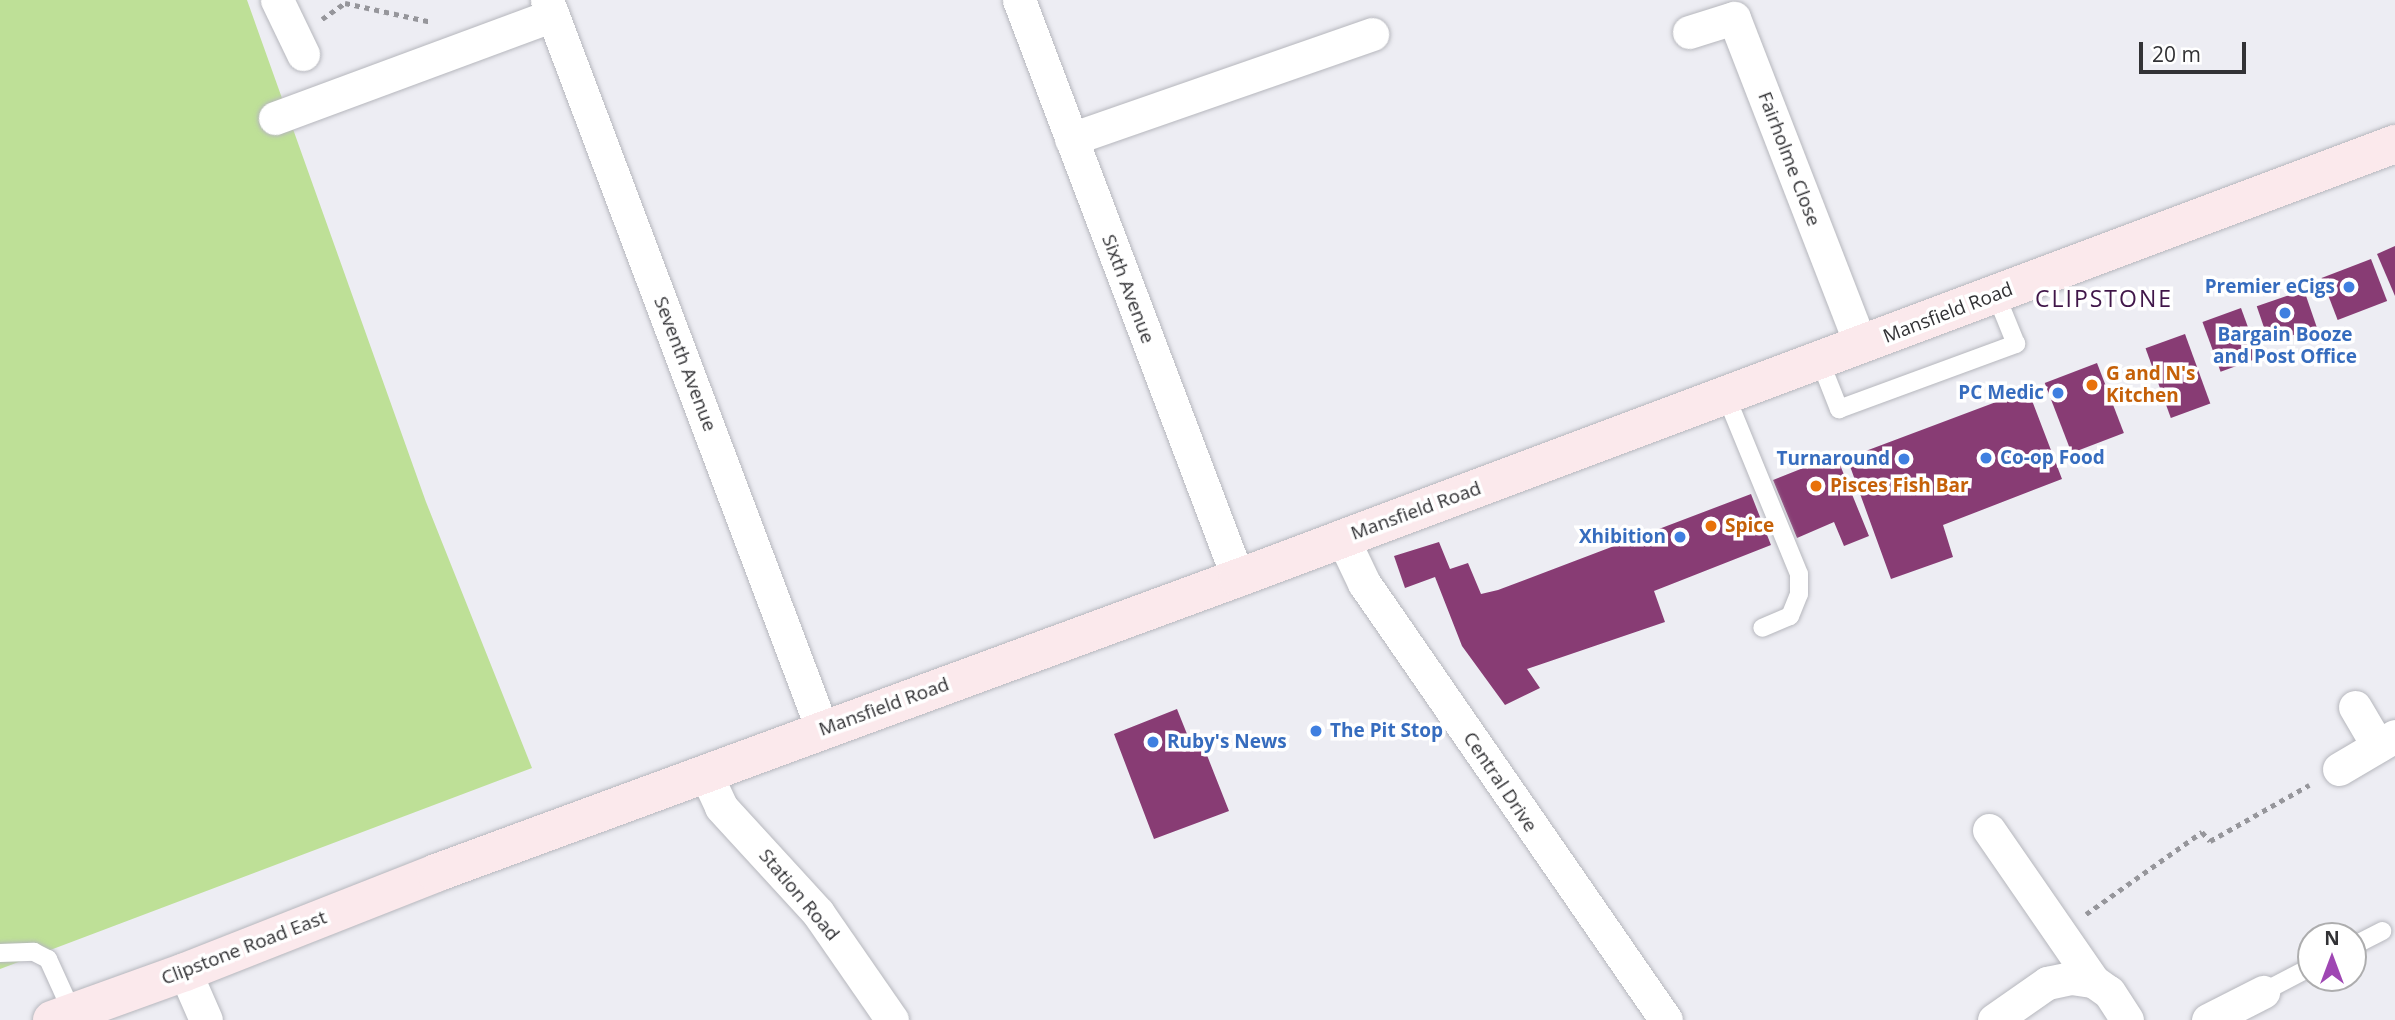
<!DOCTYPE html>
<style>
body{margin:0}
#map{position:relative;width:2395px;height:1020px;overflow:hidden;background:#ededf3;font-family:"Open Sans",sans-serif}
div>[style]{position:absolute}
.green>*{inset:0;background:#bee097}
.building>*{inset:0;background:#883c74;transform-origin:0 0}
.path>*{height:4.5px;margin-top:-2.25px;transform-origin:0;background:repeating-linear-gradient(90deg,#96969b 0 5px,transparent 0 10px)}
.roads{filter:drop-shadow(0 0 2px #b6b7bd) drop-shadow(0 0 2px #b6b7bd)}
.lane>*{height:18px;margin:-9px;padding:0 9px;transform-origin:9px;border-radius:9px;background:#fff}
.street>*{height:33px;margin:-16.5px;padding:0 16.5px;transform-origin:16.5px;border-radius:16.5px;background:#fff}
.secondary>*{height:38px;margin:-19px;padding:0 19px;transform-origin:19px;border-radius:19px;background:#fbe9ec}
.dots>*{width:19px;height:19px;translate:-50% -50%;box-sizing:border-box;border:4px solid #fff;border-radius:50%}
span{translate:-50% -50%;white-space:nowrap;text-align:center;line-height:1.15;-webkit-text-stroke:7px #fff;paint-order:stroke}
.street-label{font-size:19px;color:#323235}
.shop-label{font-size:19px;color:#366cbe;font-weight:700}
.right{translate:-100% -50%;text-align:right}
.left{translate:0 -50%;text-align:left}
.food-label{font-size:19px;color:#c56008;font-weight:700}
.quarter-label{font-size:23px;color:#401649;letter-spacing:2px}
.north{position:absolute;left:2297px;top:922px;width:70px;height:70px;box-sizing:border-box;background:#fff;border:2px solid #adadae;border-radius:50%;rotate:0deg;font-size:19px;font-weight:700;line-height:28px;text-align:center;color:#323235}
.north::after{content:'';display:block;margin:auto;width:24px;height:32px;background:#9f47b3;clip-path:polygon(50% 0,100% 100%,50% 72%,0 100%)}
.scale{position:absolute;left:2139px;top:42px;width:107px;height:32px;box-sizing:border-box;border:4px solid #323235;border-top:0;padding-left:9px;font-size:21px;line-height:24px;white-space:nowrap;color:#323235;-webkit-text-stroke:5px #fff;paint-order:stroke}
</style>
<div id="map">
<div class="green">
<div style="clip-path:polygon(0 0,247px 0,426px 502px,532px 768px,0 969px)"></div>
</div>
<div class="building">
<div style="clip-path:polygon(2395px 246px,2395px 296px,2377px 254px)"></div>
<div style="left:2371px;top:259px;width:45px;height:53px;rotate:69deg"></div>
<div style="left:2304px;top:290px;width:39px;height:50px;rotate:71deg"></div>
<div style="left:2241px;top:308px;width:53px;height:41px;rotate:70deg"></div>
<div style="left:2185px;top:334px;width:74px;height:42px;rotate:70deg"></div>
<div style="left:2097px;top:363px;width:75px;height:56px;rotate:69deg"></div>
<div style="clip-path:polygon(2028px 390px,2062px 479px,1943px 525px,1953px 557px,1891px 579px,1847px 458px)"></div>
<div style="clip-path:polygon(1836px 455px,1869px 536px,1844px 546px,1834px 522px,1797px 538px,1773px 480px)"></div>
<div style="clip-path:polygon(1751px 494px,1771px 545px,1654px 591px,1665px 622px,1527px 669px,1540px 688px,1505px 705px,1462px 646px,1435px 577px,1405px 588px,1394px 556px,1439px 542px,1450px 569px,1468px 563px,1481px 594px,1498px 590px)"></div>
<div style="clip-path:polygon(1177px 709px,1189px 739px,1199px 735px,1229px 811px,1154px 839px,1114px 734px)"></div>
</div>
<div class="path">
<div style="left:322px;top:19px;width:28px;rotate:-35deg"></div>
<div style="left:345px;top:3px;width:89px;rotate:12.3deg"></div>
<div style="left:2086px;top:914px;width:142px;rotate:-35.3deg"></div>
<div style="left:2202px;top:832px;width:12px;rotate:48deg"></div>
<div style="left:2210px;top:841px;width:114px;rotate:-29.5deg"></div>
</div>
<div class="roads">
<div class="lane">
<div style="left:1820px;top:361px;width:52px;rotate:68.4deg"></div>
<div style="left:1839px;top:409px;width:189px;rotate:-20.2deg"></div>
<div style="left:2016px;top:344px;width:53px;rotate:-112.2deg"></div>
<div style="left:1726px;top:396px;width:192px;rotate:67.7deg"></div>
<div style="left:1799px;top:574px;width:20px;rotate:90deg"></div>
<div style="left:1799px;top:594px;width:24px;rotate:112deg"></div>
<div style="left:1790px;top:616px;width:30px;rotate:157deg"></div>
<div style="left:2353px;top:946px;width:33px;rotate:-27deg"></div>
<div style="left:0;top:953px;width:34px;rotate:-2deg"></div>
<div style="left:34px;top:952px;width:16px;rotate:27deg"></div>
<div style="left:48px;top:959px;width:58px;rotate:65.6deg"></div>
<div style="left:2263px;top:992px;width:54px;rotate:-27.5deg"></div>
</div>
<div class="street">
<div style="left:277px;top:0;width:60px;rotate:64.3deg"></div>
<div style="left:547px;top:0;width:779px;rotate:69.33deg"></div>
<div style="left:1019px;top:0;width:618px;rotate:69.25deg"></div>
<div style="left:1689px;top:32px;width:47px;rotate:-17.3deg"></div>
<div style="left:1734px;top:18px;width:351px;rotate:68.8deg"></div>
<div style="left:275px;top:118px;width:296px;rotate:-20.3deg"></div>
<div style="left:1071px;top:139px;width:319px;rotate:-19.2deg"></div>
<div style="left:1343px;top:539px;width:49px;rotate:64.5deg"></div>
<div style="left:1364px;top:583px;width:531px;rotate:55.35deg"></div>
<div style="left:2355px;top:707px;width:45px;rotate:59.5deg"></div>
<div style="left:2339px;top:769px;width:65px;rotate:-30.5deg"></div>
<div style="left:705px;top:772px;width:38px;rotate:65deg"></div>
<div style="left:721px;top:807px;width:144px;rotate:47.5deg"></div>
<div style="left:818px;top:913px;width:130px;rotate:55.3deg"></div>
<div style="left:1989px;top:830px;width:183px;rotate:55.4deg"></div>
<div style="left:185px;top:972px;width:52px;rotate:66.4deg"></div>
<div style="left:1994px;top:1020px;width:65px;rotate:-34.9deg"></div>
<div style="left:2047px;top:983px;width:25px;rotate:-12deg"></div>
<div style="left:2071px;top:978px;width:22px;rotate:8deg"></div>
<div style="left:2093px;top:981px;width:19px;rotate:35deg"></div>
<div style="left:2109px;top:992px;width:33px;rotate:57deg"></div>
<div style="left:2208px;top:1020px;width:62px;rotate:-27deg"></div>
</div>
<div class="secondary">
<div style="left:52px;top:1020px;width:141px;rotate:-19.8deg"></div>
<div style="left:185px;top:972px;width:270px;rotate:-21.5deg"></div>
<div style="left:436px;top:873px;width:855px;rotate:-20.2deg"></div>
<div style="left:1238px;top:578px;width:1236px;rotate:-20.56deg"></div>
</div>
</div>
<div class="dots">
<div style="left:2349px;top:287px;background:#3f7fe0"></div>
<div style="left:2285px;top:313px;background:#3f7fe0"></div>
<div style="left:2092px;top:385px;background:#e8710a"></div>
<div style="left:2058px;top:393px;background:#3f7fe0"></div>
<div style="left:1986px;top:458px;background:#3f7fe0"></div>
<div style="left:1904px;top:459px;background:#3f7fe0"></div>
<div style="left:1816px;top:486px;background:#e8710a"></div>
<div style="left:1711px;top:526px;background:#e8710a"></div>
<div style="left:1680px;top:537px;background:#3f7fe0"></div>
<div style="left:1316px;top:731px;background:#3f7fe0"></div>
<div style="left:1153px;top:742px;background:#3f7fe0"></div>
</div>
<div class="street-label">
<span style="left:1789px;top:159px;rotate:69deg">Fairholme Close</span>
<span style="left:1128px;top:289px;rotate:69deg">Sixth Avenue</span>
<span style="left:1948px;top:313px;rotate:-21deg">Mansfield Road</span>
<span style="left:685px;top:364px;rotate:69deg">Seventh Avenue</span>
<span style="left:1416px;top:511px;rotate:-20deg">Mansfield Road</span>
<span style="left:884px;top:707px;rotate:-20deg">Mansfield Road</span>
<span style="left:1500px;top:782px;rotate:56deg">Central Drive</span>
<span style="left:799px;top:895px;rotate:50deg">Station Road</span>
<span style="left:244px;top:948px;rotate:-21deg">Clipstone Road East</span>
</div>
<div class="shop-label">
<span class="right" style="left:2335px;top:287px">Premier eCigs</span>
<span style="left:2285px;top:346px">Bargain Booze<br>and Post Office</span>
<span class="right" style="left:2044px;top:393px">PC Medic</span>
<span class="left" style="left:2000px;top:458px">Co-op Food</span>
<span class="right" style="left:1890px;top:459px">Turnaround</span>
<span class="right" style="left:1666px;top:537px">Xhibition</span>
<span class="left" style="left:1330px;top:731px">The Pit Stop</span>
<span class="left" style="left:1167px;top:742px">Ruby's News</span>
</div>
<div class="food-label">
<span class="left" style="left:2106px;top:385px">G and N's<br>Kitchen</span>
<span class="left" style="left:1830px;top:486px">Pisces Fish Bar</span>
<span class="left" style="left:1725px;top:526px">Spice</span>
</div>
<div class="quarter-label">
<span style="left:2104px;top:298px">CLIPSTONE</span>
</div>
<div class="north">N</div>
<div class="scale">20 m</div>
</div>
